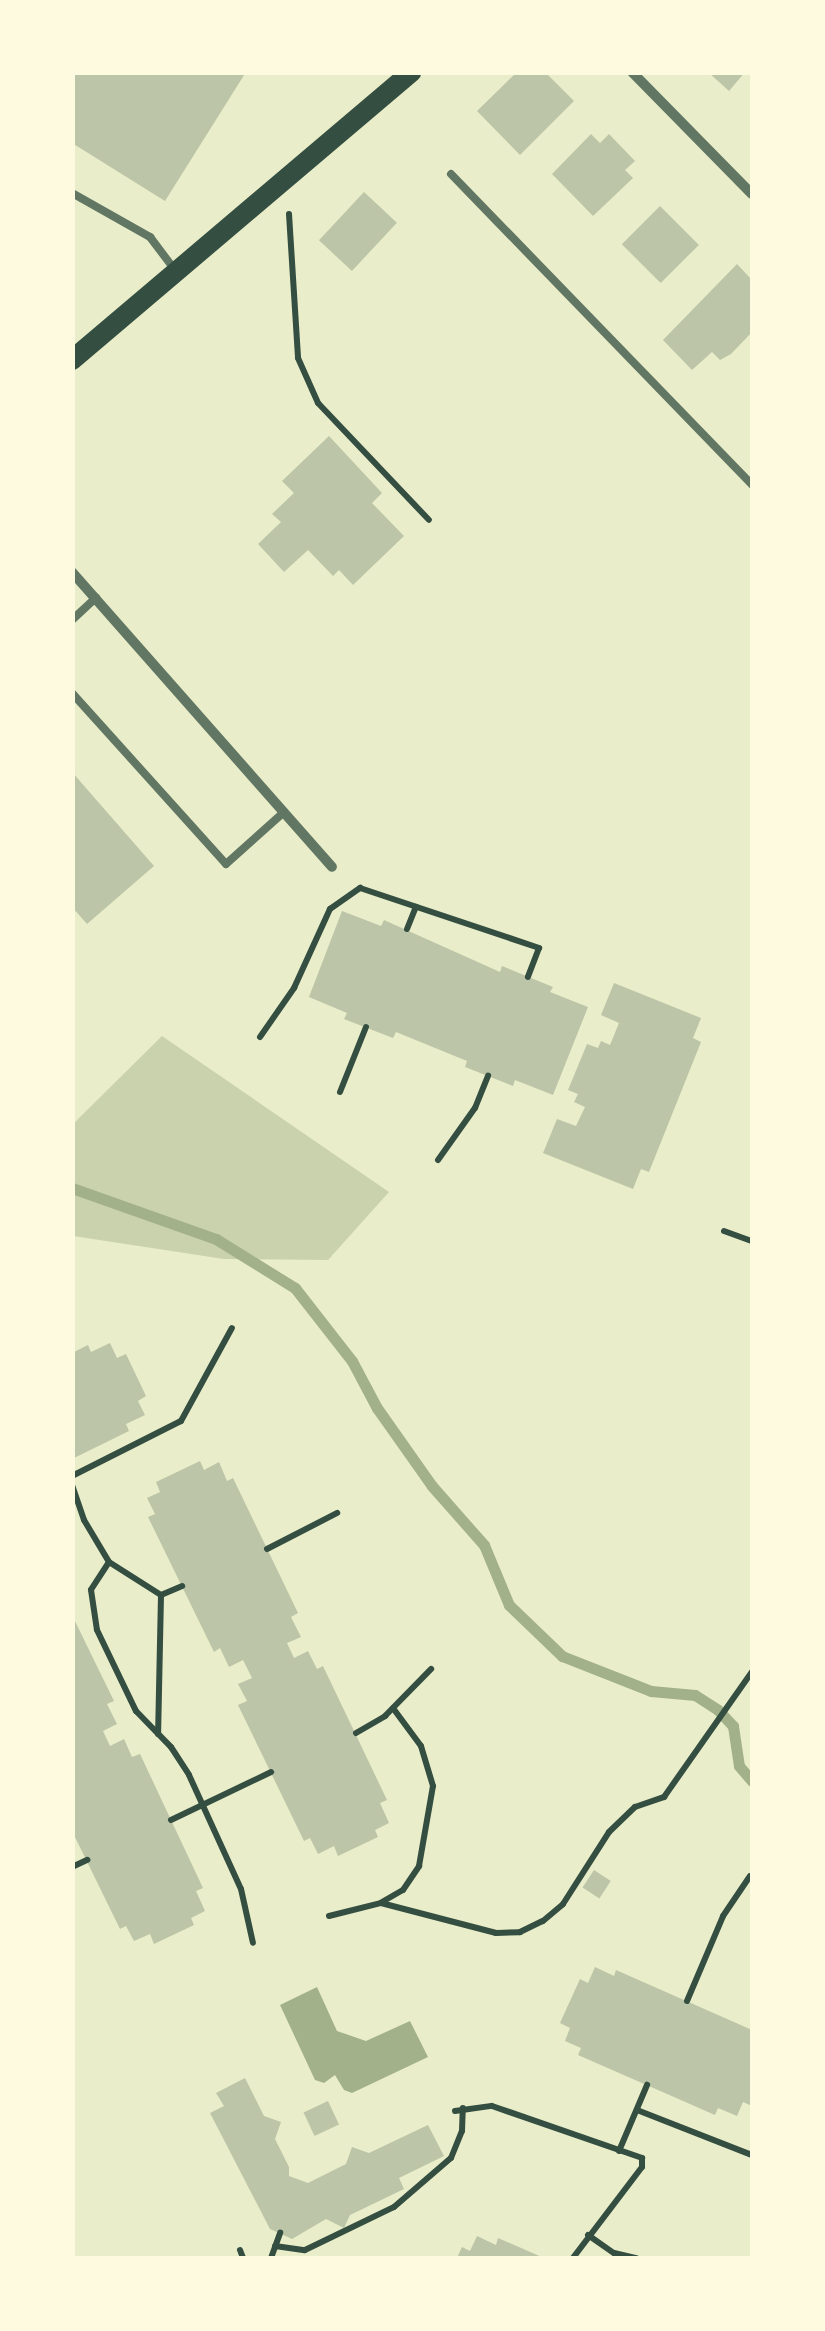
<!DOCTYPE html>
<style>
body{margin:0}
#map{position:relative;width:825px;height:2331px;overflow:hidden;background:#e9edc9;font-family:Quicksand,sans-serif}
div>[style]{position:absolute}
.green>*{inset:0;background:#cad2ad}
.water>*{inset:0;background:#a3b18a}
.stream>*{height:11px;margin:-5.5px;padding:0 5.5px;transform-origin:5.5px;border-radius:5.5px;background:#a3b18a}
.building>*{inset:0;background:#bcc5a7;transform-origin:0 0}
.path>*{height:6px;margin:-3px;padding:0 3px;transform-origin:3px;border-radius:3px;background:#344e41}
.service>*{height:8px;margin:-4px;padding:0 4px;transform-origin:4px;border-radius:4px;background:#617663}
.minor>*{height:10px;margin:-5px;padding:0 5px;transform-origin:5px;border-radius:5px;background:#617663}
.secondary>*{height:20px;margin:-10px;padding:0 10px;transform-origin:10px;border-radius:10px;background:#344e41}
span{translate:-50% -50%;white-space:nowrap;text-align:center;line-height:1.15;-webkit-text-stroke:10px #fefae0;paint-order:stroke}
.frame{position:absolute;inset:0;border:75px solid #fefae0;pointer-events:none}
</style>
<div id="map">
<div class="green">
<div style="clip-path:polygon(162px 1036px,389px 1192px,328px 1260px,224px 1259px,73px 1236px,73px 1124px)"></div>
</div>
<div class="water">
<div style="clip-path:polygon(317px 1987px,337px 2031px,366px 2041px,410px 2021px,428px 2057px,352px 2093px,344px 2090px,335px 2075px,324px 2083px,315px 2080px,280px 2005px)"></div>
</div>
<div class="stream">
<div style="left:72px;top:1188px;width:153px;rotate:19.5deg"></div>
<div style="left:216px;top:1239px;width:93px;rotate:31.8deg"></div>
<div style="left:295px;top:1288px;width:93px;rotate:52deg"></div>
<div style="left:352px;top:1361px;width:53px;rotate:62deg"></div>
<div style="left:377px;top:1408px;width:95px;rotate:54.8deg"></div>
<div style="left:432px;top:1486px;width:79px;rotate:48.6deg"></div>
<div style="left:484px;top:1545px;width:65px;rotate:67.4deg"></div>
<div style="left:509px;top:1605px;width:74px;rotate:43.9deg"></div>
<div style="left:562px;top:1656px;width:96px;rotate:21.5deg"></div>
<div style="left:651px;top:1691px;width:44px;rotate:5.2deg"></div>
<div style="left:695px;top:1695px;width:27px;rotate:33deg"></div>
<div style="left:718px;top:1710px;width:22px;rotate:47deg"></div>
<div style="left:733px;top:1726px;width:40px;rotate:81.5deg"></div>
<div style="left:739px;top:1766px;width:20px;rotate:49deg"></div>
</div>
<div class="building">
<div style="clip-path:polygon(72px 72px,246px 72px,165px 201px,72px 143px)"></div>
<div style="clip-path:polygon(517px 72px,545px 72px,574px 101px,520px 155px,477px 111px)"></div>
<div style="clip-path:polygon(708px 72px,745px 72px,729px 91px)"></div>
<div style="clip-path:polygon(591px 134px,600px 143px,609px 134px,635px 161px,625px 170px,633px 178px,593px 216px,552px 174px)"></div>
<div style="left:364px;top:192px;width:45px;height:66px;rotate:43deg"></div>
<div style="left:660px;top:206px;width:55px;height:54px;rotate:45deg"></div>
<div style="clip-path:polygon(737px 264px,752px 280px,752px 332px,731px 354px,720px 360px,712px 352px,692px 370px,663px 340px)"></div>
<div style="clip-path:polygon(329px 436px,382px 493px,372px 503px,404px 536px,353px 585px,339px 570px,333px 576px,308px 550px,284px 572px,258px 544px,281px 522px,272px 514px,294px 493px,282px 481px)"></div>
<div style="clip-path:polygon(72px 772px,154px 866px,87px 924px,72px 907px)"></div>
<div style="clip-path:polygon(342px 911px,381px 926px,384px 920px,500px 972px,502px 966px,553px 987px,550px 992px,588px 1007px,553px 1095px,515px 1080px,513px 1086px,465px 1067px,467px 1061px,396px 1032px,393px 1038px,344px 1019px,347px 1013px,309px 997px)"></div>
<div style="clip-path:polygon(614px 983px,701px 1018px,693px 1038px,701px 1042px,649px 1172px,641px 1169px,633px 1189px,543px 1153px,557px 1119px,576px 1126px,585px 1107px,574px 1102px,578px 1094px,568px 1090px,587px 1044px,598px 1048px,601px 1041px,610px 1045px,619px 1023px,601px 1015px)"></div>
<div style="clip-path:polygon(110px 1343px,117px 1358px,126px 1354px,146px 1396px,138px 1401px,145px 1415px,126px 1424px,129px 1431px,72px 1459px,72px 1353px,88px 1345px,91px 1352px)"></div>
<div style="clip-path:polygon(200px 1461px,204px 1470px,219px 1462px,227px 1481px,233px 1478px,298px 1613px,291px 1617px,301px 1637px,287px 1643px,294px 1658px,308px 1651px,317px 1669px,323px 1666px,387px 1800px,380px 1803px,389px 1823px,375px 1830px,378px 1837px,338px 1856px,334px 1846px,318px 1854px,310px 1838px,304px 1841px,238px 1705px,247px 1701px,238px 1684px,252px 1678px,243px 1660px,229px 1667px,220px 1648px,214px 1652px,148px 1517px,155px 1514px,147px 1498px,160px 1492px,156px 1482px)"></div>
<div style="clip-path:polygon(72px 1615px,114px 1701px,107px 1704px,117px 1724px,103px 1731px,110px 1746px,124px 1739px,132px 1757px,140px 1754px,203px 1888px,196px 1891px,205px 1911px,191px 1918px,194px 1925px,154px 1944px,150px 1934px,134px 1941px,126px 1926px,120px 1929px,72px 1831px)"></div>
<div style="left:594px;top:1870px;width:20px;height:21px;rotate:33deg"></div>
<div style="clip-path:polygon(595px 1967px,614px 1976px,616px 1970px,752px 2030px,752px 2106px,743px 2102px,737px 2116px,718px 2108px,715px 2115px,578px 2055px,581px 2048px,565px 2041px,570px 2028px,560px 2023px,580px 1979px,588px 1983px)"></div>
<div style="clip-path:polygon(245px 2078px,264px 2116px,281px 2122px,275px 2139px,289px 2167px,289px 2176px,308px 2183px,346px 2164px,352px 2147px,369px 2153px,428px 2125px,444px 2156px,399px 2178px,404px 2189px,350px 2215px,344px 2228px,326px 2219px,292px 2239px,270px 2229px,210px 2113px,224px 2106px,216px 2093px)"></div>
<div style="left:328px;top:2101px;width:26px;height:27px;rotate:65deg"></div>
<div style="clip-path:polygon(477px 2236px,496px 2245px,498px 2238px,544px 2258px,457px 2258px,462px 2247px,470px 2251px)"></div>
</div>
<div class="path">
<div style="left:289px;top:214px;width:144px;rotate:86.4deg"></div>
<div style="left:298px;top:358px;width:49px;rotate:66deg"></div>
<div style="left:318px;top:403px;width:161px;rotate:46.5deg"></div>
<div style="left:407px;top:929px;width:24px;rotate:-68deg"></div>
<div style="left:260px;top:1037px;width:60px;rotate:-55.2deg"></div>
<div style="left:294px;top:988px;width:87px;rotate:-65.5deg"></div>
<div style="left:330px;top:909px;width:37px;rotate:-35deg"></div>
<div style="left:360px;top:888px;width:189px;rotate:18.5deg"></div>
<div style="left:539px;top:948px;width:31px;rotate:111deg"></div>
<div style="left:340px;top:1092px;width:70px;rotate:-68.2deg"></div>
<div style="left:438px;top:1160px;width:64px;rotate:-54.6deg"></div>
<div style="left:475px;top:1108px;width:35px;rotate:-68deg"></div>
<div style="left:724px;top:1231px;width:30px;rotate:20deg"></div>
<div style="left:72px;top:1476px;width:122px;rotate:-26.8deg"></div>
<div style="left:181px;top:1421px;width:106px;rotate:-61.3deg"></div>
<div style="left:72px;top:1485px;width:37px;rotate:71deg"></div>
<div style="left:84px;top:1520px;width:49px;rotate:59.2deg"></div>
<div style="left:109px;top:1562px;width:62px;rotate:32.4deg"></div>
<div style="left:161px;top:1595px;width:139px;rotate:91.2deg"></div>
<div style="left:267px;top:1549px;width:79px;rotate:-27.2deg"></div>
<div style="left:109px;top:1562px;width:33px;rotate:123deg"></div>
<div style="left:91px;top:1590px;width:40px;rotate:81.5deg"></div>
<div style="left:97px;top:1630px;width:90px;rotate:64.3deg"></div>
<div style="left:136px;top:1711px;width:50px;rotate:45.8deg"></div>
<div style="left:171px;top:1747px;width:33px;rotate:57deg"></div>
<div style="left:189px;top:1775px;width:125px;rotate:65.5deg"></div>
<div style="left:241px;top:1889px;width:55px;rotate:77.5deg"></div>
<div style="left:161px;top:1595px;width:23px;rotate:-23deg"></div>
<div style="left:356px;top:1733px;width:34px;rotate:-30deg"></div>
<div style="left:385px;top:1716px;width:66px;rotate:-45.6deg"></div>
<div style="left:171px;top:1820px;width:111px;rotate:-25.6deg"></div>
<div style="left:72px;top:1867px;width:17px;rotate:-25deg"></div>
<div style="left:382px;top:1902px;width:24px;rotate:-30deg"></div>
<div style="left:403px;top:1890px;width:29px;rotate:-56deg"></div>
<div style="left:419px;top:1866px;width:81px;rotate:-80.1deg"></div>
<div style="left:433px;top:1786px;width:42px;rotate:-106.7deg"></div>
<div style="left:421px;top:1746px;width:47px;rotate:-126.4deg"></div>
<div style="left:329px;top:1916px;width:54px;rotate:-14deg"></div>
<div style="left:381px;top:1903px;width:119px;rotate:14.6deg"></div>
<div style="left:496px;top:1933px;width:24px;rotate:-2deg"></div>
<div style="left:520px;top:1932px;width:25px;rotate:-26deg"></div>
<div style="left:543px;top:1921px;width:26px;rotate:-40deg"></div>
<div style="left:563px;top:1904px;width:85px;rotate:-57.4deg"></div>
<div style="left:609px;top:1832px;width:36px;rotate:-44deg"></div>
<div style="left:635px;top:1807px;width:31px;rotate:-19deg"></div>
<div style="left:664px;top:1797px;width:153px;rotate:-54.9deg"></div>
<div style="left:687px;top:2001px;width:92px;rotate:-67deg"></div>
<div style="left:723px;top:1916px;width:48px;rotate:-56deg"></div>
<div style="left:637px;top:2110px;width:123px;rotate:21.4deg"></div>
<div style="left:455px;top:2111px;width:37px;rotate:-8deg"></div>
<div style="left:492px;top:2106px;width:159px;rotate:19.1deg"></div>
<div style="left:642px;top:2158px;width:9px;rotate:90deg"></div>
<div style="left:642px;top:2167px;width:114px;rotate:127.2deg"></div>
<div style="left:619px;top:2151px;width:72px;rotate:-67deg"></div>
<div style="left:588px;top:2235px;width:32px;rotate:35deg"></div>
<div style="left:614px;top:2253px;width:23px;rotate:13deg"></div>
<div style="left:275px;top:2246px;width:30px;rotate:8deg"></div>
<div style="left:305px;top:2250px;width:99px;rotate:-25.8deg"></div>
<div style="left:394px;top:2207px;width:75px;rotate:-40.7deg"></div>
<div style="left:451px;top:2158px;width:29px;rotate:-68deg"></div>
<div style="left:462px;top:2131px;width:23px;rotate:-88deg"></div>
<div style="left:240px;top:2250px;width:9px;rotate:69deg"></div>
<div style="left:271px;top:2258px;width:27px;rotate:-70deg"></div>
</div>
<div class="service">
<div style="left:451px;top:174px;width:433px;rotate:45.9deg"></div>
<div style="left:72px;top:193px;width:90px;rotate:29.4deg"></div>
<div style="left:150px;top:237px;width:39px;rotate:53deg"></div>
<div style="left:72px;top:620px;width:33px;rotate:-43deg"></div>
<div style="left:72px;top:693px;width:230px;rotate:48deg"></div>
<div style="left:226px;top:864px;width:78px;rotate:-41.9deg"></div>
</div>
<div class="minor">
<div style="left:632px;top:72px;width:171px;rotate:45.5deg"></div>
<div style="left:72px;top:572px;width:393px;rotate:48.6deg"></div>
</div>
<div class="secondary">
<div style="left:72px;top:360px;width:445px;rotate:-40.3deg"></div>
</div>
<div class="frame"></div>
</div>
